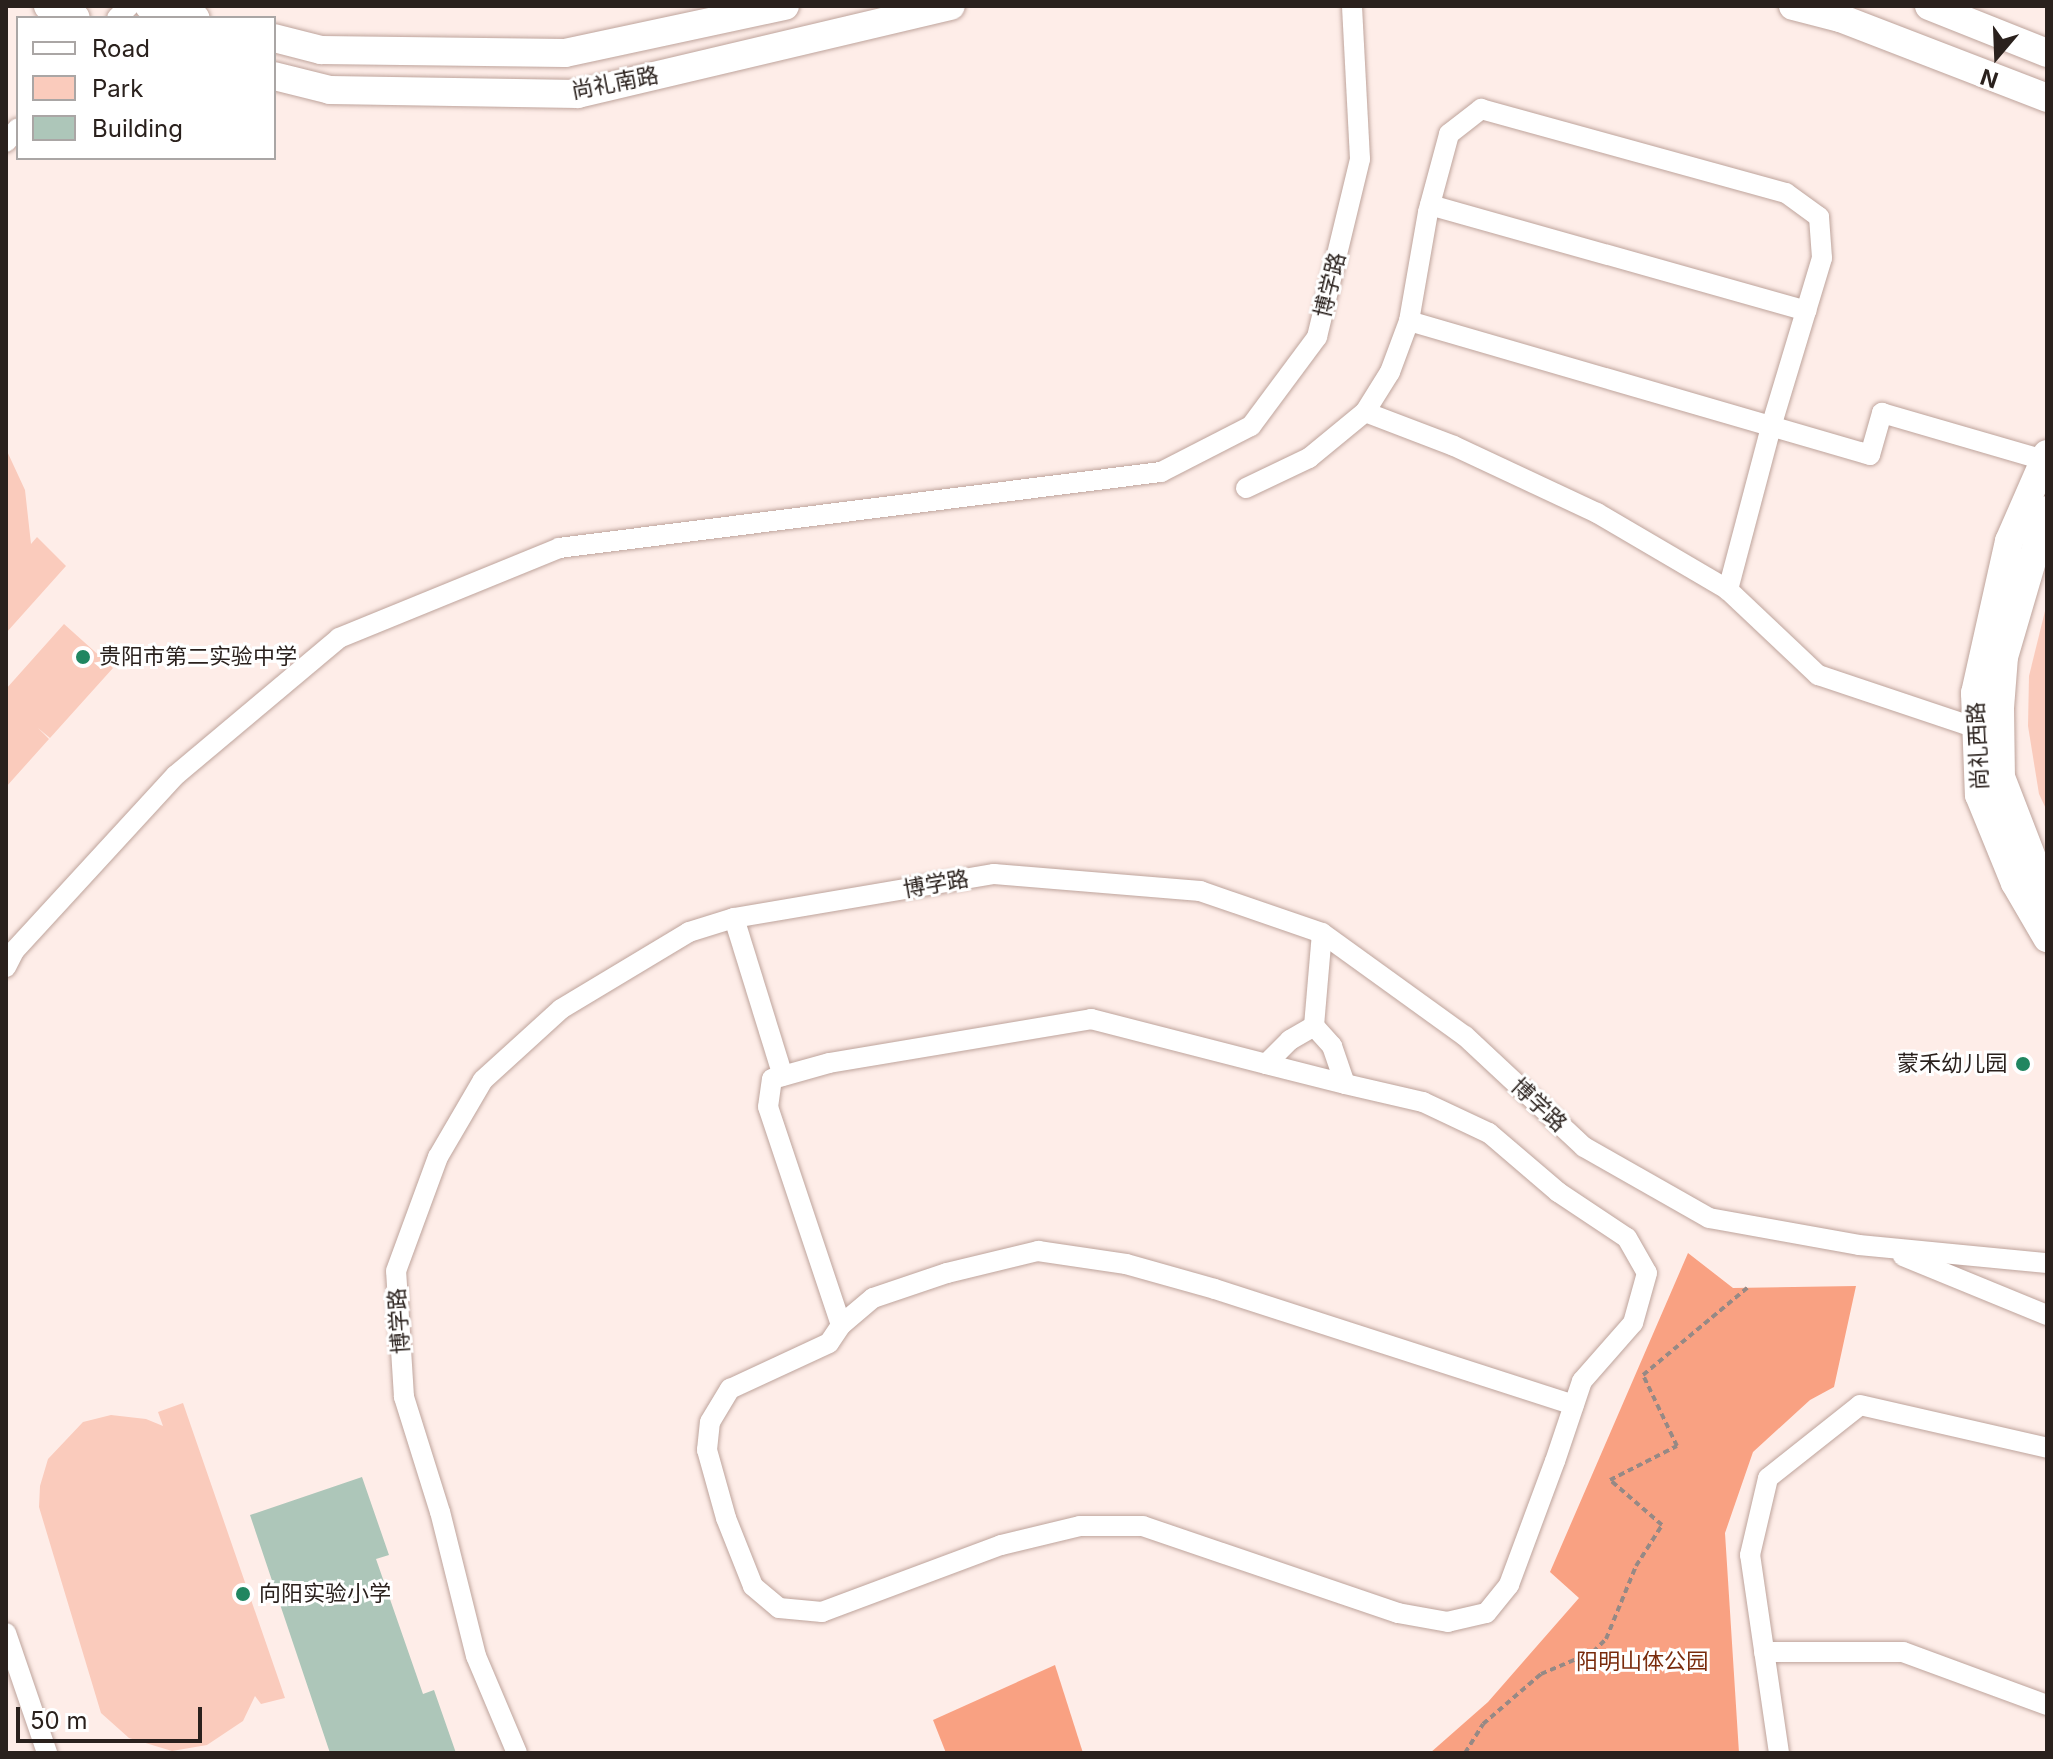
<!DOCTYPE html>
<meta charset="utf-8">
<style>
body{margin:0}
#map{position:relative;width:2053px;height:1759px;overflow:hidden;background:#feede8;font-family:Inter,"Noto Sans SC",sans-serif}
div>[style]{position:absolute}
.green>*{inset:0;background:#facbbc}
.forest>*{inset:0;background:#f9a182}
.building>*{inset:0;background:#adc6b9}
.path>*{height:4px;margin-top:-2px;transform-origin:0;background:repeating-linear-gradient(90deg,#968985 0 6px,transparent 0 10px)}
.roads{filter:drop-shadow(0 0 2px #bea49c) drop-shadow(0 0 2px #bea49c)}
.street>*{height:20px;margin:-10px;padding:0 10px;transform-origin:10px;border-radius:10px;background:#fff}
.secondary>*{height:28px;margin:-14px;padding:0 14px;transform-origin:14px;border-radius:14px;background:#fff}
.dots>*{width:22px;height:22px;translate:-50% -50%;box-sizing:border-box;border:4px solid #fff;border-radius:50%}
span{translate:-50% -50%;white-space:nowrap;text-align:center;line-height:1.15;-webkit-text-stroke:6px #fff;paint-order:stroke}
.street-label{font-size:22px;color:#2a211d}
.poi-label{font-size:22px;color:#2a211d}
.left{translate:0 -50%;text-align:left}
.right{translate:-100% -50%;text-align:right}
.park-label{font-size:22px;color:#792b0c}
.frame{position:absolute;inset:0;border:8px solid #2a211d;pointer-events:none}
.legend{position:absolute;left:16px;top:16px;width:260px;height:144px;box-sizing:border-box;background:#fff;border:2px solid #aaa6a5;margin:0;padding:10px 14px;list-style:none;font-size:24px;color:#2a211d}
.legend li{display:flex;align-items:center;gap:16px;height:40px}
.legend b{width:40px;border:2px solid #aaa6a5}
.north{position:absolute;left:1957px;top:16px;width:80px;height:80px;-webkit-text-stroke:6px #fff;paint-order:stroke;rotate:199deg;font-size:22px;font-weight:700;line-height:32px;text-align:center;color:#2a211d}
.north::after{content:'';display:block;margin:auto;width:28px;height:36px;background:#2a211d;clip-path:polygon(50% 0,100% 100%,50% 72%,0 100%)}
.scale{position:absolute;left:16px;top:1707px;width:186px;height:36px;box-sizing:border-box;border:4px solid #2a211d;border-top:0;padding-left:10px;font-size:24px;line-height:28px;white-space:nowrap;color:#2a211d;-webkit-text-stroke:6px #fff;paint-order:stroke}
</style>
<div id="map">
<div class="green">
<div style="clip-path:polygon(6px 449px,25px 490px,31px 544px,37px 537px,66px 566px,6px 633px)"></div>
<div style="clip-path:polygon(2047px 603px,2047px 811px,2039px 794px,2028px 726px,2029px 676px)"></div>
<div style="clip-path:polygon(64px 624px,113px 668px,50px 738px,38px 728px,49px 739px,6px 787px,6px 689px)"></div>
<div style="clip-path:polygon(183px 1403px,285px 1698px,261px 1704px,255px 1696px,243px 1721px,207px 1745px,172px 1751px,129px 1738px,101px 1713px,39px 1507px,40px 1486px,48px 1459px,83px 1422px,111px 1415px,146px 1419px,163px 1426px,158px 1412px)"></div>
</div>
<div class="forest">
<div style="clip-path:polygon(1688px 1253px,1733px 1288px,1856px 1286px,1834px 1387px,1810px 1400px,1753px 1452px,1725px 1533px,1739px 1753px,1430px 1753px,1488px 1702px,1579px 1598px,1550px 1572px)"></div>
<div style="clip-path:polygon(1055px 1665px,1083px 1753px,946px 1753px,933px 1720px)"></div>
</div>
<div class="building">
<div style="clip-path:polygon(362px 1477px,389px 1555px,376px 1559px,423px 1694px,434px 1690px,456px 1753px,330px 1753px,250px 1515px)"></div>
</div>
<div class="path">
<div style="left:1465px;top:1753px;width:34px;rotate:-58deg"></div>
<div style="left:1483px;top:1724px;width:77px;rotate:-40.8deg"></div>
<div style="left:1541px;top:1674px;width:56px;rotate:-22.9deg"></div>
<div style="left:1593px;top:1652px;width:18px;rotate:-45deg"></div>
<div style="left:1606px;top:1639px;width:79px;rotate:-67.7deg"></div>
<div style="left:1636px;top:1566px;width:49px;rotate:-57.6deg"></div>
<div style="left:1662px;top:1525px;width:69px;rotate:-139.1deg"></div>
<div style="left:1610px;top:1480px;width:75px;rotate:-26.9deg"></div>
<div style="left:1677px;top:1446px;width:79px;rotate:-115.6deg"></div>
<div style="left:1643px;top:1375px;width:136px;rotate:-39.9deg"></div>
</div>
<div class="roads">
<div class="street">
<div style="left:117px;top:18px;width:17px;rotate:-45deg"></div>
<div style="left:6px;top:142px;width:18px;rotate:-49deg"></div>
<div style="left:1430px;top:205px;width:391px;rotate:15.7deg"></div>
<div style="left:1409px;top:321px;width:480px;rotate:16.2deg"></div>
<div style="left:1870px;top:455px;width:44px;rotate:-74.1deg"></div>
<div style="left:1882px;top:413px;width:169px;rotate:16.2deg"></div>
<div style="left:1365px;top:412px;width:95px;rotate:20.9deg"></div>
<div style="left:1454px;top:446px;width:158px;rotate:25.1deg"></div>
<div style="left:1597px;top:513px;width:152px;rotate:30.4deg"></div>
<div style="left:1728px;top:590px;width:124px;rotate:43.4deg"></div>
<div style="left:1818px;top:675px;width:167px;rotate:18.5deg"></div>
<div style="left:1246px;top:488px;width:70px;rotate:-25.5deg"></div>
<div style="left:1309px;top:458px;width:72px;rotate:-39.4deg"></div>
<div style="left:1365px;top:412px;width:47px;rotate:-58deg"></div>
<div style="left:1390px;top:372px;width:54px;rotate:-69.6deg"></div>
<div style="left:1409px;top:321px;width:111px;rotate:-80.1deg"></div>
<div style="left:1428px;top:212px;width:81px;rotate:-74.9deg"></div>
<div style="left:1449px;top:134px;width:41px;rotate:-38deg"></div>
<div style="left:1481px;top:109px;width:316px;rotate:15.4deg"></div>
<div style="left:1786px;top:193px;width:41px;rotate:36deg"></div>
<div style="left:1819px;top:217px;width:41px;rotate:85.8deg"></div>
<div style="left:1822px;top:258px;width:177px;rotate:106.8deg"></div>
<div style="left:1771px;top:427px;width:169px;rotate:104.8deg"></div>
<div style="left:734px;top:918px;width:165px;rotate:72.8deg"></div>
<div style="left:6px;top:967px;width:18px;rotate:-63deg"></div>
<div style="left:14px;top:951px;width:239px;rotate:-47.4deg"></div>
<div style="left:176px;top:775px;width:213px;rotate:-40deg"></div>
<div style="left:339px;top:638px;width:238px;rotate:-22.2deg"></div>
<div style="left:559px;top:548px;width:607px;rotate:-7.2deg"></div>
<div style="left:1161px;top:472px;width:101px;rotate:-27.1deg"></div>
<div style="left:1251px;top:426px;width:111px;rotate:-53.4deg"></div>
<div style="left:1317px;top:337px;width:183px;rotate:-76.4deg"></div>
<div style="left:1360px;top:159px;width:153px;rotate:-93deg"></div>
<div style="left:1314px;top:1026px;width:27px;rotate:48deg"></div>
<div style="left:1332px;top:1046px;width:40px;rotate:71.1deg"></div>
<div style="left:1345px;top:1084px;width:80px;rotate:13deg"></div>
<div style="left:1423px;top:1102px;width:73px;rotate:25.2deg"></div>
<div style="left:1489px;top:1133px;width:91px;rotate:40.5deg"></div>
<div style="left:1558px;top:1192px;width:83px;rotate:33.7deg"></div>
<div style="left:1627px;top:1238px;width:40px;rotate:60.3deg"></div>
<div style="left:1647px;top:1273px;width:52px;rotate:105.6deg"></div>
<div style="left:1633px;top:1323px;width:77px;rotate:131.3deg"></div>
<div style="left:1582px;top:1381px;width:84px;rotate:108.6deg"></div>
<div style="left:1555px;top:1461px;width:132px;rotate:110.4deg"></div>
<div style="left:1509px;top:1585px;width:36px;rotate:129deg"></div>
<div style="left:1486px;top:1613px;width:39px;rotate:167deg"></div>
<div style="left:1448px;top:1622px;width:51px;rotate:-169.8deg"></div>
<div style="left:1398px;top:1613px;width:269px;rotate:-161.2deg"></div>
<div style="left:1143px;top:1526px;width:63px;rotate:180deg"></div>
<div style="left:1080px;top:1526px;width:81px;rotate:166.5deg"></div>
<div style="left:1001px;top:1545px;width:191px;rotate:159.5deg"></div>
<div style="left:822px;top:1612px;width:43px;rotate:-174.7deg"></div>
<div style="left:779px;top:1608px;width:34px;rotate:-140deg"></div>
<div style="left:753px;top:1586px;width:73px;rotate:-111.7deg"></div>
<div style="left:726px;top:1518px;width:71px;rotate:-105.6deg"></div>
<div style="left:707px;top:1450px;width:28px;rotate:-84deg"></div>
<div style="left:710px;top:1422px;width:39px;rotate:-59deg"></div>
<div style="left:730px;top:1389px;width:109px;rotate:-24.9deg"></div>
<div style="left:829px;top:1343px;width:22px;rotate:-56deg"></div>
<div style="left:841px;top:1325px;width:42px;rotate:-40.2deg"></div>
<div style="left:873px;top:1298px;width:78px;rotate:-18.7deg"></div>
<div style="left:947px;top:1273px;width:94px;rotate:-13.6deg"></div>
<div style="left:1038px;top:1251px;width:89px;rotate:8.4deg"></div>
<div style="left:1126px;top:1264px;width:92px;rotate:15.7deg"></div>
<div style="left:1215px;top:1289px;width:377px;rotate:17.9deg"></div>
<div style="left:1266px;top:1064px;width:81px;rotate:14.2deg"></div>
<div style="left:1903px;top:1256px;width:156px;rotate:22.3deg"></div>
<div style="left:841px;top:1325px;width:230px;rotate:-108.5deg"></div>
<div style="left:768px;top:1107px;width:28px;rotate:-82deg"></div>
<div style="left:772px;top:1079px;width:59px;rotate:-15.7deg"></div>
<div style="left:829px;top:1063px;width:266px;rotate:-9.5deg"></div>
<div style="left:1091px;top:1019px;width:181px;rotate:14.4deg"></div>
<div style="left:1266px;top:1064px;width:34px;rotate:-45deg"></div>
<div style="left:1290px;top:1040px;width:28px;rotate:-30deg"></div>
<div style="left:1314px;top:1026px;width:93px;rotate:-85.1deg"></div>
<div style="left:6px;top:1633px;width:127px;rotate:71.1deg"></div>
<div style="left:1764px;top:1652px;width:139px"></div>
<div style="left:1903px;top:1652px;width:153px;rotate:20.2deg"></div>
<div style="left:517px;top:1753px;width:105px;rotate:-112.9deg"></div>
<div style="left:476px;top:1656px;width:148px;rotate:-104deg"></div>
<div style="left:440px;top:1512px;width:121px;rotate:-107.4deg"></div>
<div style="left:404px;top:1397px;width:126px;rotate:-93.6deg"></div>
<div style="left:396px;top:1271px;width:121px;rotate:-69.8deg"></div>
<div style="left:438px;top:1157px;width:89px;rotate:-59.7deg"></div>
<div style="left:483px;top:1080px;width:105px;rotate:-42.3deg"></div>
<div style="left:561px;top:1009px;width:149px;rotate:-31deg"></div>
<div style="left:689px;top:932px;width:47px;rotate:-17.3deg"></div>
<div style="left:734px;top:918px;width:264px;rotate:-9.6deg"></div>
<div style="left:994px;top:874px;width:207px;rotate:4.7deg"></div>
<div style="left:1200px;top:891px;width:129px;rotate:19deg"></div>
<div style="left:1322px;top:933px;width:176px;rotate:35.8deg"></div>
<div style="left:1465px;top:1036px;width:163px;rotate:43deg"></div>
<div style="left:1584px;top:1147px;width:144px;rotate:29.6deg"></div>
<div style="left:1709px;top:1218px;width:152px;rotate:10.2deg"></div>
<div style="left:1859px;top:1245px;width:189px;rotate:5.5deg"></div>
<div style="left:1779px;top:1753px;width:200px;rotate:-98.3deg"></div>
<div style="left:1750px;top:1555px;width:79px;rotate:-76.8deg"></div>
<div style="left:1768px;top:1478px;width:117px;rotate:-38.4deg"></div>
<div style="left:1860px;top:1405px;width:192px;rotate:12.9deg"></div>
</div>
<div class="secondary">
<div style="left:48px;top:6px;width:30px;rotate:23deg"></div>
<div style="left:149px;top:6px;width:48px;rotate:14.6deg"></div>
<div style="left:1793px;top:6px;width:49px;rotate:14.3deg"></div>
<div style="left:1840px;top:18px;width:222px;rotate:21.1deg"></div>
<div style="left:1929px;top:6px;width:127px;rotate:21.7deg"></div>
<div style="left:274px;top:38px;width:49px;rotate:14.3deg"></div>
<div style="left:321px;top:50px;width:244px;rotate:0.7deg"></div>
<div style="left:565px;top:53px;width:225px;rotate:-12.1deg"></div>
<div style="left:274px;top:76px;width:58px;rotate:14deg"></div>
<div style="left:330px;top:90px;width:248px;rotate:0.9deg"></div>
<div style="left:578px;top:94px;width:383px;rotate:-13.3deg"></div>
<div style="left:2047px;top:454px;width:95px;rotate:113.6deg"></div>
<div style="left:2009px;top:541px;width:156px;rotate:102.6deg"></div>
<div style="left:1975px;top:693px;width:102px;rotate:87.8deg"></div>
<div style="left:1979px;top:795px;width:95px;rotate:67.8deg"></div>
<div style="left:2015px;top:883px;width:64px;rotate:59.8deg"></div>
<div style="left:2047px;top:510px;width:153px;rotate:106.3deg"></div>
<div style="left:2004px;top:657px;width:51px;rotate:94.5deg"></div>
<div style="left:2000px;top:708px;width:69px;rotate:89.2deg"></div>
<div style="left:2001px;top:777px;width:128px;rotate:68.9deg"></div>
</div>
</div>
<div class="dots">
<div style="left:83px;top:657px;background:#218660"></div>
<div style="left:2023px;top:1064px;background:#218660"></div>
<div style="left:243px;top:1594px;background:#218660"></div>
</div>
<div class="street-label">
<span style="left:615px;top:83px;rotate:-11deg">尚礼南路</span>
<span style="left:1330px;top:285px;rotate:-76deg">博学路</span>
<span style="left:1978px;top:746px;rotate:-93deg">尚礼西路</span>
<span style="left:936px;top:884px;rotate:-10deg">博学路</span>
<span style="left:1539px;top:1105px;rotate:43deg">博学路</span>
<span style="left:399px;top:1321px;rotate:-94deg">博学路</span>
</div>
<div class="poi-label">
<span class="left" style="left:99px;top:657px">贵阳市第二实验中学</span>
<span class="right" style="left:2007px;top:1064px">蒙禾幼儿园</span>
<span class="left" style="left:259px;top:1594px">向阳实验小学</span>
</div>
<div class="park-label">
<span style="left:1642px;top:1662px">阳明山体公园</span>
</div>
<div class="frame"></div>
<ul class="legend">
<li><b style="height:10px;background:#fff"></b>Road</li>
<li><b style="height:22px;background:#facbbc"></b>Park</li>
<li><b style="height:22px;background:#adc6b9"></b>Building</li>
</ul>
<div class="north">N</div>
<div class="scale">50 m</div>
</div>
